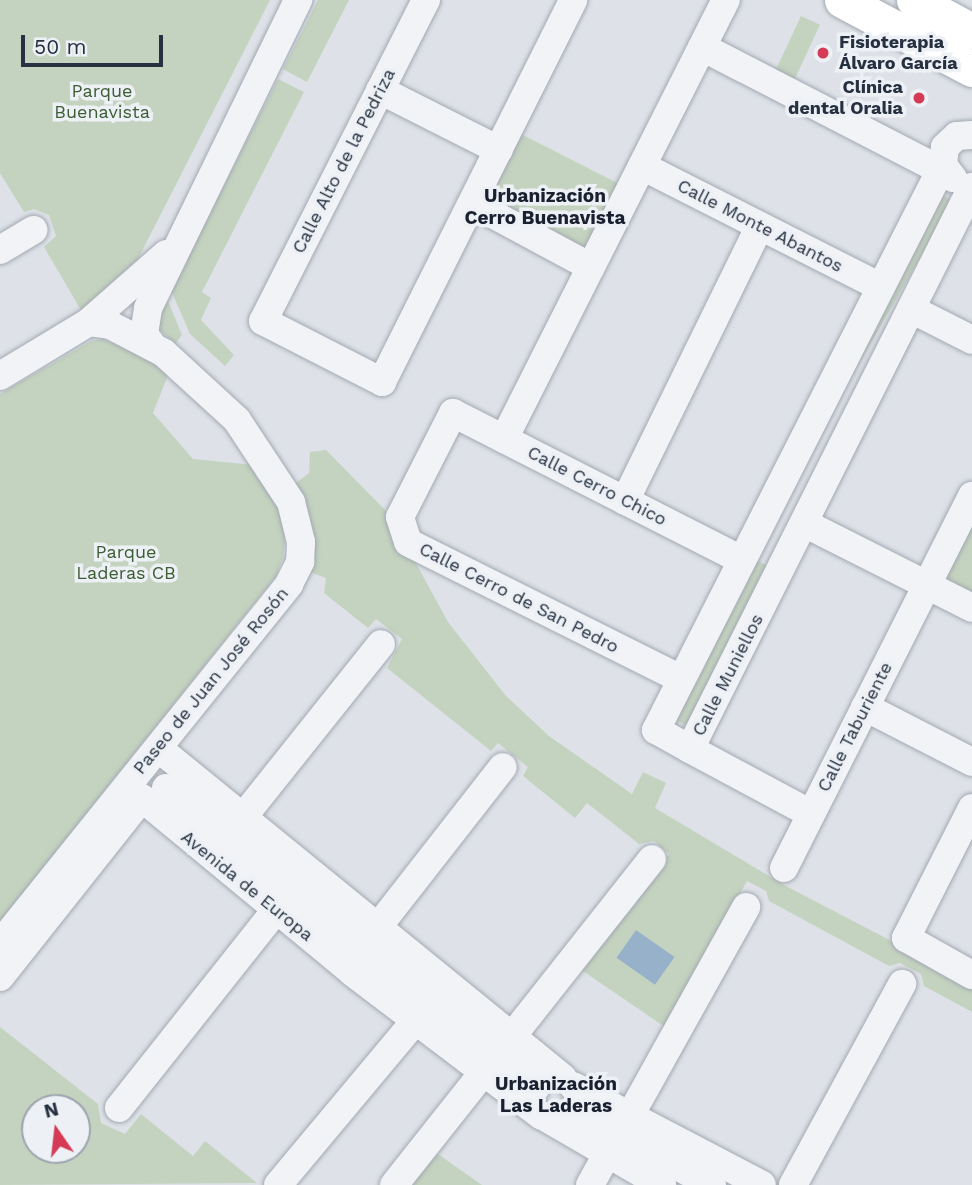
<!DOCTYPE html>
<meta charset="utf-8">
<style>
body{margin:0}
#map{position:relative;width:972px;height:1185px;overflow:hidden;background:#dee2e8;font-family:"Work Sans",sans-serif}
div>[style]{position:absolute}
.green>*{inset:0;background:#c4d3bf;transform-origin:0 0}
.water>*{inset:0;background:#97b1cb;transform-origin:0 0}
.roads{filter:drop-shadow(0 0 2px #a3a9b2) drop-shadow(0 0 2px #a3a9b2)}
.minor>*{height:28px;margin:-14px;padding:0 14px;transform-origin:14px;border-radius:14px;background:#f1f3f6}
.major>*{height:35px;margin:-17.5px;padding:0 17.5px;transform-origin:17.5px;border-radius:17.5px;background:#fff}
.dots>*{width:19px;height:19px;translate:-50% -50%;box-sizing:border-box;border:4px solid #edf1f6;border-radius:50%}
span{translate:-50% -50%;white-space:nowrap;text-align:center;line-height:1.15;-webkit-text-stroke:7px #edf1f6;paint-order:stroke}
.poi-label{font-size:18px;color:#263040;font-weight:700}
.left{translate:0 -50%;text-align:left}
.right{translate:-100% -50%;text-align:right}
.park-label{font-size:18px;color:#3c5c33}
.street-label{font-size:18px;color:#263040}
.neighbourhood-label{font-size:19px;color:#192131;font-weight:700}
.north{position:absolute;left:21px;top:1094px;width:70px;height:70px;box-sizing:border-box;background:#edf1f6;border:2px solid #9da4ad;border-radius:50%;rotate:346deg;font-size:19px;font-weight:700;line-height:28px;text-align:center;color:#263040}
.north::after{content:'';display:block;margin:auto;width:24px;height:32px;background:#d53b56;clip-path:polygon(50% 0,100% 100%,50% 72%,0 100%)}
.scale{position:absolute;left:21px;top:35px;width:142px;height:32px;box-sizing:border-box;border:4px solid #263040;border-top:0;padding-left:9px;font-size:21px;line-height:24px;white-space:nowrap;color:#263040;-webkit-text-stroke:5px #edf1f6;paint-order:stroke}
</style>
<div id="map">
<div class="green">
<div style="clip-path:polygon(0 0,270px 0,138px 259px,81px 310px,44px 247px,56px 236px,49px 215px,34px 209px,24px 212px,0 173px)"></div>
<div style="clip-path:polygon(318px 0,349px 0,307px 82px,283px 69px)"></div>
<div style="left:801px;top:16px;width:21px;height:63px;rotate:25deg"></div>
<div style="clip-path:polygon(278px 79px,304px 92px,202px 292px,211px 298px,201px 320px,234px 355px,225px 366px,190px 334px,171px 290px)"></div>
<div style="left:519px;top:133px;width:113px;height:76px;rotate:27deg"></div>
<div style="left:939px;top:193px;width:16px;height:298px;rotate:30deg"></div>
<div style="clip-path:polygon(166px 296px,182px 335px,175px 344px,158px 328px)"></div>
<div style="clip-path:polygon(102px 339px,142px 355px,168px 375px,153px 413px,193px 459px,254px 465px,278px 506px,285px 537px,283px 557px,276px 576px,0 922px,0 394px,91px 341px)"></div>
<div style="clip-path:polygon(326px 450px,389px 514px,448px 622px,506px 696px,549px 736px,632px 794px,643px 772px,666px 783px,655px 808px,786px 886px,972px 983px,972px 1012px,924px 986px,921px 974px,900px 963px,889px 966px,769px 901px,766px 891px,747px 881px,665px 1027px,580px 969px,669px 854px,654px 841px,639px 844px,587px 803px,575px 818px,523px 776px,528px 767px,498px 743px,491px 751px,387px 668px,402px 639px,376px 619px,368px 628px,324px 593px,326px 578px,307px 571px,293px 485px,309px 473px,310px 452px)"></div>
<div style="clip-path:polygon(972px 513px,972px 598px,937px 581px)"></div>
<div style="left:754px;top:559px;width:18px;height:179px;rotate:27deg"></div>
<div style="clip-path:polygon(evenodd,0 1027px,98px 1104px,101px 1123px,125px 1134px,141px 1114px,193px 1156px,205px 1141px,257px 1183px,0 1185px,0 1027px,77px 1108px,77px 1150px,35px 1150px,35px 1108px,77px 1108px)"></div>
<div style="clip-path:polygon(435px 1152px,482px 1185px,409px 1185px)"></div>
</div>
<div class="water">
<div style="left:636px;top:930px;width:47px;height:34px;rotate:35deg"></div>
</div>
<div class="roads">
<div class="minor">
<div style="left:426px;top:0;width:360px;rotate:116.9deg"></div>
<div style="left:263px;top:321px;width:134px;rotate:27.1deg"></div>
<div style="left:382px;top:382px;width:427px;rotate:-63.4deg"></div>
<div style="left:702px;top:47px;width:261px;rotate:27.3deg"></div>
<div style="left:934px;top:167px;width:9px;rotate:-13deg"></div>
<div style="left:380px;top:90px;width:133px;rotate:26.8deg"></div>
<div style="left:943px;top:165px;width:634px;rotate:116.93deg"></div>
<div style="left:656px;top:730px;width:39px;rotate:29deg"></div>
<div style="left:690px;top:749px;width:629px;rotate:-63.35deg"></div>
<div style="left:642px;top:166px;width:266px;rotate:26.9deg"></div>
<div style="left:953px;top:178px;width:16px;rotate:-128deg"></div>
<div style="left:943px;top:165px;width:18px;rotate:-84deg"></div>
<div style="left:945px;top:147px;width:16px;rotate:-43deg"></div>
<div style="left:957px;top:136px;width:15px;rotate:-4deg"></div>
<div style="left:472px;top:203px;width:135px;rotate:28.3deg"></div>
<div style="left:0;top:250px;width:39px;rotate:-31deg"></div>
<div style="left:911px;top:309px;width:68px;rotate:26.9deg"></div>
<div style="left:152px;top:345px;width:14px;rotate:-126deg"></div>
<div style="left:144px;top:334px;width:26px;rotate:-81deg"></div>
<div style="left:148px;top:308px;width:343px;rotate:-64deg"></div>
<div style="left:0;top:376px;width:104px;rotate:-31.2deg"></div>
<div style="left:89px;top:322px;width:103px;rotate:-41.4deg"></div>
<div style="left:504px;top:439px;width:492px;rotate:-63.2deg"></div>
<div style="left:625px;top:501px;width:306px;rotate:-63.9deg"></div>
<div style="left:804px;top:523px;width:188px;rotate:26.8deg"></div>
<div style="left:681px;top:679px;width:305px;rotate:-153.4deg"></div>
<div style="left:408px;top:542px;width:26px;rotate:-108deg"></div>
<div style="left:400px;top:517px;width:117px;rotate:-63deg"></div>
<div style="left:453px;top:413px;width:324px;rotate:27deg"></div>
<div style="left:865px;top:707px;width:120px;rotate:27.2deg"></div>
<div style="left:690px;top:749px;width:137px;rotate:28.2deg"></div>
<div style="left:169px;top:757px;width:508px;rotate:39.17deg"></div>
<div style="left:166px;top:788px;width:476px;rotate:39deg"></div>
<div style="left:972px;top:808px;width:146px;rotate:116.9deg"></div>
<div style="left:906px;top:938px;width:76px;rotate:29.3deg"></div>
<div style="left:243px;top:817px;width:221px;rotate:-51.4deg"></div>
<div style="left:784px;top:868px;width:417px;rotate:-63.2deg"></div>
<div style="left:377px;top:928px;width:204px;rotate:-52deg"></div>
<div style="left:0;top:944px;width:462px;rotate:-51.2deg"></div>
<div style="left:289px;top:584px;width:25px;rotate:-63deg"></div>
<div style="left:300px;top:562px;width:20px;rotate:-87deg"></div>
<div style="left:301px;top:542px;width:41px;rotate:-104deg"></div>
<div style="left:291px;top:502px;width:98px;rotate:-123.4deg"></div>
<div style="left:237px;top:420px;width:99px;rotate:-137.5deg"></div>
<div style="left:164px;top:353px;width:61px;rotate:-152.6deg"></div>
<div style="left:110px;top:325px;width:21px;rotate:-172deg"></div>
<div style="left:0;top:977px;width:228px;rotate:-51.6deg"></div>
<div style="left:142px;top:798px;width:273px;rotate:39.6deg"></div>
<div style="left:352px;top:972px;width:238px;rotate:37.2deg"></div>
<div style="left:513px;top:1035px;width:224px;rotate:-51.7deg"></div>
<div style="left:573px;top:1086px;width:213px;rotate:27.6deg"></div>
<div style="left:119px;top:1108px;width:253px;rotate:-51.6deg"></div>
<div style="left:574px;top:1110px;width:157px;rotate:28.5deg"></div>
<div style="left:631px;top:1114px;width:237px;rotate:-60.9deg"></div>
<div style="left:548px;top:1119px;width:132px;rotate:30.1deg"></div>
<div style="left:278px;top:1185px;width:214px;rotate:-50.1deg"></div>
<div style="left:394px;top:1185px;width:142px;rotate:-51.6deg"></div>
<div style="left:590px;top:1185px;width:35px;rotate:-61deg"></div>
<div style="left:793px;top:1185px;width:229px;rotate:-61.5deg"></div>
</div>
<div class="major">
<div style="left:842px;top:0;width:147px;rotate:28deg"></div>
<div style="left:914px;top:0;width:66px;rotate:28.1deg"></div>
</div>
</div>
<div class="dots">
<div style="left:823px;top:53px;background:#d53b56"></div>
<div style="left:919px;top:98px;background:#d53b56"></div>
</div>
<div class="poi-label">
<span class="left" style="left:839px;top:53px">Fisioterapia<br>Álvaro García</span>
<span class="right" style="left:903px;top:98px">Clínica<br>dental Oralia</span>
</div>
<div class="park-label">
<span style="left:102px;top:102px">Parque<br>Buenavista</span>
<span style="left:126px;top:563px">Parque<br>Laderas CB</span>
</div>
<div class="street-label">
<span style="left:344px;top:161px;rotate:-63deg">Calle Alto de la Pedriza</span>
<span style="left:760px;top:226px;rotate:27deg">Calle Monte Abantos</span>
<span style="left:597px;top:486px;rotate:27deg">Calle Cerro Chico</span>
<span style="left:519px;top:598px;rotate:27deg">Calle Cerro de San Pedro</span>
<span style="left:728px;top:675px;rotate:-63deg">Calle Muniellos</span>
<span style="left:211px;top:681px;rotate:-51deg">Paseo de Juan José Rosón</span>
<span style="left:855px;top:727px;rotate:-63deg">Calle Taburiente</span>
<span style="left:247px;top:886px;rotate:39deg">Avenida de Europa</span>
</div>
<div class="neighbourhood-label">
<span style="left:545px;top:207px">Urbanización<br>Cerro Buenavista</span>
<span style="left:556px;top:1095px">Urbanización<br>Las Laderas</span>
</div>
<div class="north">N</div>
<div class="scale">50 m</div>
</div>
